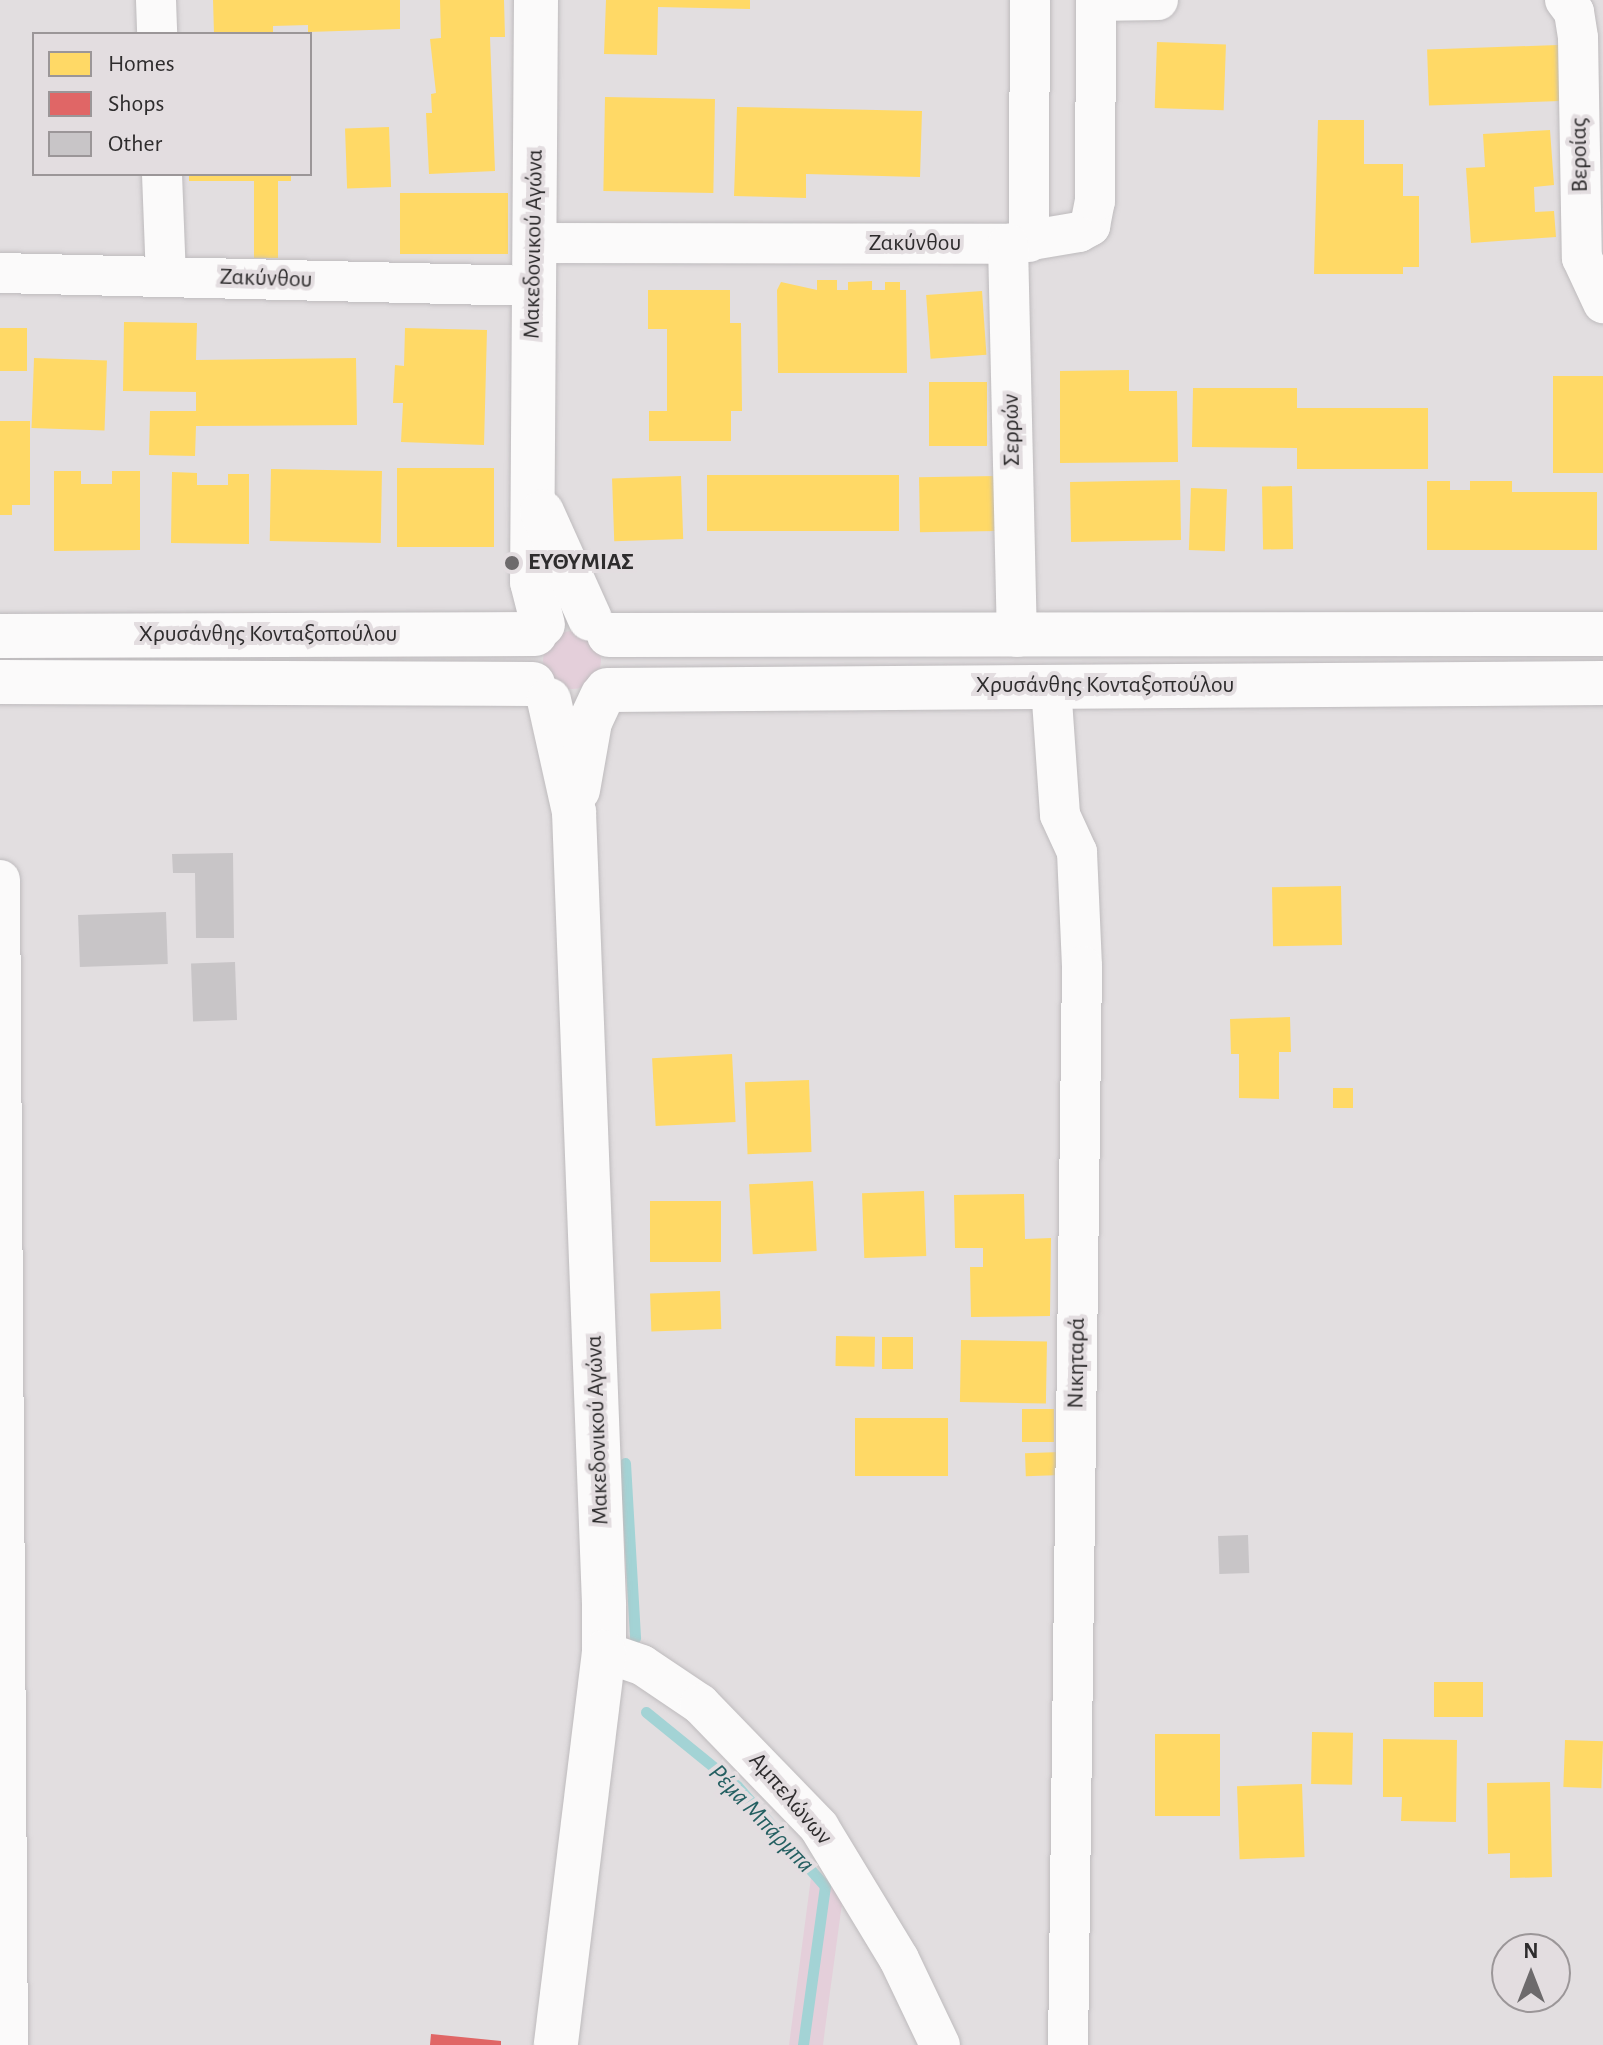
<!DOCTYPE html>
<meta charset="utf-8">
<style>
body{margin:0}
#map{position:relative;width:1603px;height:2045px;overflow:hidden;background:#e2dee0;font-family:"Alegreya Sans",sans-serif}
div>[style]{position:absolute}
.green>*{inset:0;background:#e4cfda}
.round{border-radius:50%}
.homes>*{inset:0;background:#ffd966;transform-origin:0 0}
.shops>*{inset:0;background:#e06666}
.stream>*{height:11px;margin:-5.5px;padding:0 5.5px;transform-origin:5.5px;border-radius:5.5px;background:#a3d3d5}
.building>*{inset:0;background:#c8c5c7;transform-origin:0 0}
.roads{filter:drop-shadow(0 0 2px #bebbbd) drop-shadow(0 0 2px #bebbbd)}
.street>*{height:40px;margin:-20px;padding:0 20px;transform-origin:20px;border-radius:20px;background:#fbfafa}
.secondary>*{height:44px;margin:-22px;padding:0 22px;transform-origin:22px;border-radius:22px;background:#fbfafa}
.dots>*{width:22px;height:22px;translate:-50% -50%;box-sizing:border-box;border:4px solid #e3dde0;border-radius:50%}
span{translate:-50% -50%;white-space:nowrap;text-align:center;line-height:1.15;-webkit-text-stroke:8px #e3dde0;paint-order:stroke}
.street-label{font-size:24px;color:#2e2c2d}
.poi-label{font-size:24px;color:#2e2c2d;font-weight:700}
.left{translate:0 -50%;text-align:left}
.water-label{font-size:26px;color:#245f61;font-style:italic}
.legend{position:absolute;left:32px;top:32px;width:280px;height:144px;box-sizing:border-box;background:#e3dde0;border:2px solid #9b9698;margin:0;padding:10px 14px;list-style:none;font-size:24px;color:#2e2c2d}
.legend li{display:flex;align-items:center;gap:16px;height:40px}
.legend b{width:40px;border:2px solid #9b9698}
.north{position:absolute;left:1491px;top:1933px;width:80px;height:80px;box-sizing:border-box;background:#e3dde0;border:2px solid #9b9698;border-radius:50%;rotate:0deg;font-size:22px;font-weight:700;line-height:32px;text-align:center;color:#2e2c2d}
.north::after{content:'';display:block;margin:auto;width:28px;height:36px;background:#6d6a6c;clip-path:polygon(50% 0,100% 100%,50% 72%,0 100%)}
</style>
<div id="map">
<div class="green">
<div class="round" style="left:543px;top:631px;width:58px;height:58px"></div>
<div style="clip-path:polygon(812px 1870px,843px 1896px,825px 2029px,823px 2045px,789px 2045px)"></div>
</div>
<div class="homes">
<div style="clip-path:polygon(213px 0,400px 0,400px 29px,308px 32px,308px 25px,273px 26px,273px 34px,214px 34px)"></div>
<div style="clip-path:polygon(440px 0,504px 0,505px 37px,490px 37px,495px 171px,429px 174px,426px 113px,432px 113px,431px 94px,436px 93px,430px 39px,441px 38px)"></div>
<div style="clip-path:polygon(606px 0,750px 0,750px 9px,658px 7px,657px 55px,604px 54px)"></div>
<div style="left:1157px;top:42px;width:69px;height:66px;rotate:2deg"></div>
<div style="left:1558px;top:45px;width:56px;height:131px;rotate:88deg"></div>
<div style="left:605px;top:97px;width:110px;height:94px;rotate:1deg"></div>
<div style="clip-path:polygon(737px 107px,922px 111px,920px 177px,806px 174px,806px 198px,734px 196px)"></div>
<div style="clip-path:polygon(1318px 120px,1364px 120px,1364px 164px,1403px 164px,1403px 196px,1419px 196px,1419px 267px,1403px 267px,1403px 274px,1314px 274px)"></div>
<div style="left:389px;top:127px;width:60px;height:44px;rotate:88deg"></div>
<div style="clip-path:polygon(1550px 130px,1554px 185px,1534px 187px,1535px 212px,1554px 211px,1556px 237px,1471px 243px,1466px 168px,1485px 167px,1483px 134px)"></div>
<div style="clip-path:polygon(189px 174px,291px 174px,291px 181px,278px 181px,278px 258px,254px 258px,254px 181px,189px 181px)"></div>
<div style="left:400px;top:193px;width:108px;height:61px"></div>
<div style="clip-path:polygon(817px 280px,837px 280px,837px 290px,848px 290px,848px 282px,872px 281px,872px 290px,885px 290px,885px 282px,900px 282px,900px 290px,906px 290px,907px 373px,778px 373px,777px 290px,781px 282px,817px 290px)"></div>
<div style="clip-path:polygon(648px 290px,730px 290px,730px 323px,741px 323px,742px 411px,731px 411px,731px 441px,649px 441px,649px 411px,667px 411px,667px 329px,648px 329px)"></div>
<div style="left:982px;top:291px;width:64px;height:56px;rotate:86deg"></div>
<div style="clip-path:polygon(124px 322px,197px 323px,196px 360px,356px 358px,357px 425px,196px 426px,195px 456px,149px 455px,150px 411px,196px 411px,196px 392px,123px 391px)"></div>
<div style="left:0;top:328px;width:27px;height:43px"></div>
<div style="clip-path:polygon(405px 328px,487px 330px,484px 445px,401px 442px,403px 403px,393px 403px,395px 365px,404px 366px)"></div>
<div style="left:34px;top:358px;width:73px;height:70px;rotate:2deg"></div>
<div style="clip-path:polygon(1129px 370px,1129px 391px,1177px 391px,1178px 462px,1060px 463px,1060px 371px)"></div>
<div style="left:1553px;top:376px;width:50px;height:97px"></div>
<div style="left:929px;top:382px;width:58px;height:64px"></div>
<div style="clip-path:polygon(1193px 388px,1297px 388px,1297px 408px,1428px 408px,1428px 469px,1297px 469px,1297px 448px,1192px 447px)"></div>
<div style="clip-path:polygon(0 421px,30px 421px,30px 505px,12px 505px,12px 515px,0 515px)"></div>
<div style="left:397px;top:468px;width:97px;height:79px"></div>
<div style="left:271px;top:469px;width:111px;height:72px;rotate:1deg"></div>
<div style="clip-path:polygon(54px 471px,81px 471px,81px 484px,112px 484px,112px 471px,140px 471px,140px 550px,54px 551px)"></div>
<div style="clip-path:polygon(172px 472px,197px 473px,197px 485px,228px 485px,228px 474px,249px 474px,249px 544px,171px 543px)"></div>
<div style="left:707px;top:475px;width:192px;height:56px"></div>
<div style="left:681px;top:476px;width:63px;height:69px;rotate:88deg"></div>
<div style="left:996px;top:476px;width:55px;height:77px;rotate:89deg"></div>
<div style="left:1180px;top:480px;width:60px;height:110px;rotate:89deg"></div>
<div style="clip-path:polygon(1427px 481px,1450px 481px,1450px 490px,1470px 490px,1470px 481px,1512px 481px,1512px 492px,1597px 492px,1597px 550px,1427px 550px)"></div>
<div style="left:1292px;top:486px;width:63px;height:30px;rotate:89deg"></div>
<div style="left:1191px;top:488px;width:36px;height:62px;rotate:2deg"></div>
<div style="left:1341px;top:886px;width:59px;height:69px;rotate:89deg"></div>
<div style="clip-path:polygon(1290px 1017px,1291px 1052px,1279px 1052px,1279px 1099px,1239px 1098px,1239px 1054px,1231px 1054px,1230px 1019px)"></div>
<div style="left:732px;top:1054px;width:68px;height:80px;rotate:87deg"></div>
<div style="left:809px;top:1080px;width:72px;height:64px;rotate:88deg"></div>
<div style="left:1353px;top:1088px;width:20px;height:20px;rotate:90deg"></div>
<div style="left:813px;top:1181px;width:70px;height:64px;rotate:87deg"></div>
<div style="left:924px;top:1191px;width:65px;height:62px;rotate:88deg"></div>
<div style="clip-path:polygon(1024px 1194px,1025px 1239px,1051px 1238px,1050px 1316px,971px 1317px,970px 1267px,983px 1267px,983px 1248px,955px 1248px,954px 1195px)"></div>
<div style="left:650px;top:1201px;width:71px;height:61px"></div>
<div style="left:720px;top:1291px;width:38px;height:70px;rotate:88deg"></div>
<div style="left:836px;top:1336px;width:39px;height:30px;rotate:1deg"></div>
<div style="left:882px;top:1337px;width:31px;height:32px"></div>
<div style="left:961px;top:1340px;width:86px;height:62px;rotate:1deg"></div>
<div style="left:1022px;top:1409px;width:32px;height:33px"></div>
<div style="left:948px;top:1418px;width:58px;height:93px;rotate:90deg"></div>
<div style="left:1061px;top:1452px;width:23px;height:36px;rotate:88deg"></div>
<div style="left:1434px;top:1682px;width:49px;height:35px"></div>
<div style="left:1312px;top:1732px;width:41px;height:52px;rotate:1deg"></div>
<div style="left:1220px;top:1734px;width:82px;height:65px;rotate:90deg"></div>
<div style="clip-path:polygon(1383px 1739px,1457px 1740px,1456px 1822px,1401px 1821px,1402px 1797px,1383px 1797px)"></div>
<div style="left:1565px;top:1740px;width:38px;height:47px;rotate:2deg"></div>
<div style="clip-path:polygon(1550px 1782px,1552px 1877px,1510px 1878px,1510px 1853px,1488px 1854px,1487px 1783px)"></div>
<div style="left:1302px;top:1784px;width:73px;height:65px;rotate:88deg"></div>
</div>
<div class="shops">
<div style="clip-path:polygon(431px 2034px,501px 2041px,501px 2045px,430px 2045px)"></div>
</div>
<div class="stream">
<div style="left:625px;top:1463px;width:175px;rotate:86.7deg"></div>
<div style="left:646px;top:1712px;width:117px;rotate:39.1deg"></div>
<div style="left:737px;top:1786px;width:133px;rotate:48.7deg"></div>
<div style="left:825px;top:1886px;width:161px;rotate:97.9deg"></div>
</div>
<div class="building">
<div style="clip-path:polygon(233px 853px,234px 938px,196px 938px,195px 873px,173px 873px,172px 854px)"></div>
<div style="left:166px;top:912px;width:52px;height:88px;rotate:88deg"></div>
<div style="left:235px;top:962px;width:58px;height:44px;rotate:88deg"></div>
<div style="left:1248px;top:1535px;width:38px;height:30px;rotate:88deg"></div>
</div>
<div class="roads">
<div class="street">
<div style="left:156px;top:0;width:34px;rotate:88deg"></div>
<div style="left:1565px;top:0;width:15px;rotate:53deg"></div>
<div style="left:1574px;top:12px;width:26px;rotate:81deg"></div>
<div style="left:1578px;top:38px;width:220px;rotate:89deg"></div>
<div style="left:1582px;top:258px;width:50px;rotate:65deg"></div>
<div style="left:1096px;top:1px;width:62px;rotate:-0.9deg"></div>
<div style="left:162px;top:174px;width:102px;rotate:87.8deg"></div>
<div style="left:1029px;top:242px;width:242px;rotate:-89.8deg"></div>
<div style="left:534px;top:243px;width:474px;rotate:0.1deg"></div>
<div style="left:1008px;top:244px;width:72px;rotate:-9.6deg"></div>
<div style="left:1079px;top:232px;width:13px;rotate:-29deg"></div>
<div style="left:1090px;top:226px;width:25px;rotate:-79deg"></div>
<div style="left:1095px;top:201px;width:201px;rotate:-89.7deg"></div>
<div style="left:1008px;top:244px;width:393px;rotate:88.7deg"></div>
<div style="left:0;top:273px;width:532px;rotate:1.4deg"></div>
<div style="left:1051px;top:686px;width:129px;rotate:86deg"></div>
<div style="left:1060px;top:815px;width:41px;rotate:65.3deg"></div>
<div style="left:1077px;top:852px;width:114px;rotate:87.5deg"></div>
<div style="left:1082px;top:966px;width:1079px;rotate:90.74deg"></div>
<div style="left:0;top:880px;width:1165px;rotate:89.61deg"></div>
<div style="left:604px;top:1652px;width:40px;rotate:18.9deg"></div>
<div style="left:642px;top:1665px;width:70px;rotate:33.9deg"></div>
<div style="left:700px;top:1704px;width:171px;rotate:45.9deg"></div>
<div style="left:819px;top:1827px;width:154px;rotate:58.8deg"></div>
<div style="left:899px;top:1959px;width:95px;rotate:64.5deg"></div>
</div>
<div class="secondary">
<div style="left:536px;top:0;width:582px;rotate:90.39deg"></div>
<div style="left:532px;top:582px;width:44px;rotate:75.7deg"></div>
<div style="left:542px;top:512px;width:117px;rotate:65.8deg"></div>
<div style="left:609px;top:635px;width:994px;rotate:-0.06deg"></div>
<div style="left:0;top:636px;width:535px;rotate:-0.21deg"></div>
<div style="left:0;top:682px;width:533px;rotate:0.21deg"></div>
<div style="left:607px;top:690px;width:996px;rotate:-0.4deg"></div>
<div style="left:549px;top:700px;width:115px;rotate:77.4deg"></div>
<div style="left:574px;top:812px;width:794px;rotate:87.83deg"></div>
<div style="left:604px;top:1605px;width:47px;rotate:90deg"></div>
<div style="left:604px;top:1652px;width:396px;rotate:97deg"></div>
<div style="left:578px;top:790px;width:69px;rotate:-80deg"></div>
<div style="left:590px;top:722px;width:29px;rotate:-65deg"></div>
</div>
</div>
<div class="dots">
<div style="left:512px;top:563px;background:#6d6a6c"></div>
</div>
<div class="street-label">
<span style="left:1580px;top:155px;rotate:-91deg">Βεροίας</span>
<span style="left:534px;top:244px;rotate:-89deg">Μακεδονικού Αγώνα</span>
<span style="left:915px;top:244px">Ζακύνθου</span>
<span style="left:266px;top:279px;rotate:2deg">Ζακύνθου</span>
<span style="left:1012px;top:430px;rotate:-91deg">Σερρών</span>
<span style="left:268px;top:635px">Χρυσάνθης Κονταξοπούλου</span>
<span style="left:1105px;top:686px">Χρυσάνθης Κονταξοπούλου</span>
<span style="left:1077px;top:1363px;rotate:-89deg">Νικηταρά</span>
<span style="left:598px;top:1430px;rotate:-92deg">Μακεδονικού Αγώνα</span>
<span style="left:790px;top:1799px;rotate:49deg">Αμπελώνων</span>
</div>
<div class="poi-label">
<span class="left" style="left:528px;top:563px">ΕΥΘΥΜΙΑΣ</span>
</div>
<div class="water-label">
<span style="left:761px;top:1819px;rotate:46deg">Ρέμα Μπάρμπα</span>
</div>
<ul class="legend">
<li><b style="height:22px;background:#ffd966"></b>Homes</li>
<li><b style="height:22px;background:#e06666"></b>Shops</li>
<li><b style="height:22px;background:#c8c5c7"></b>Other</li>
</ul>
<div class="north">N</div>
</div>
